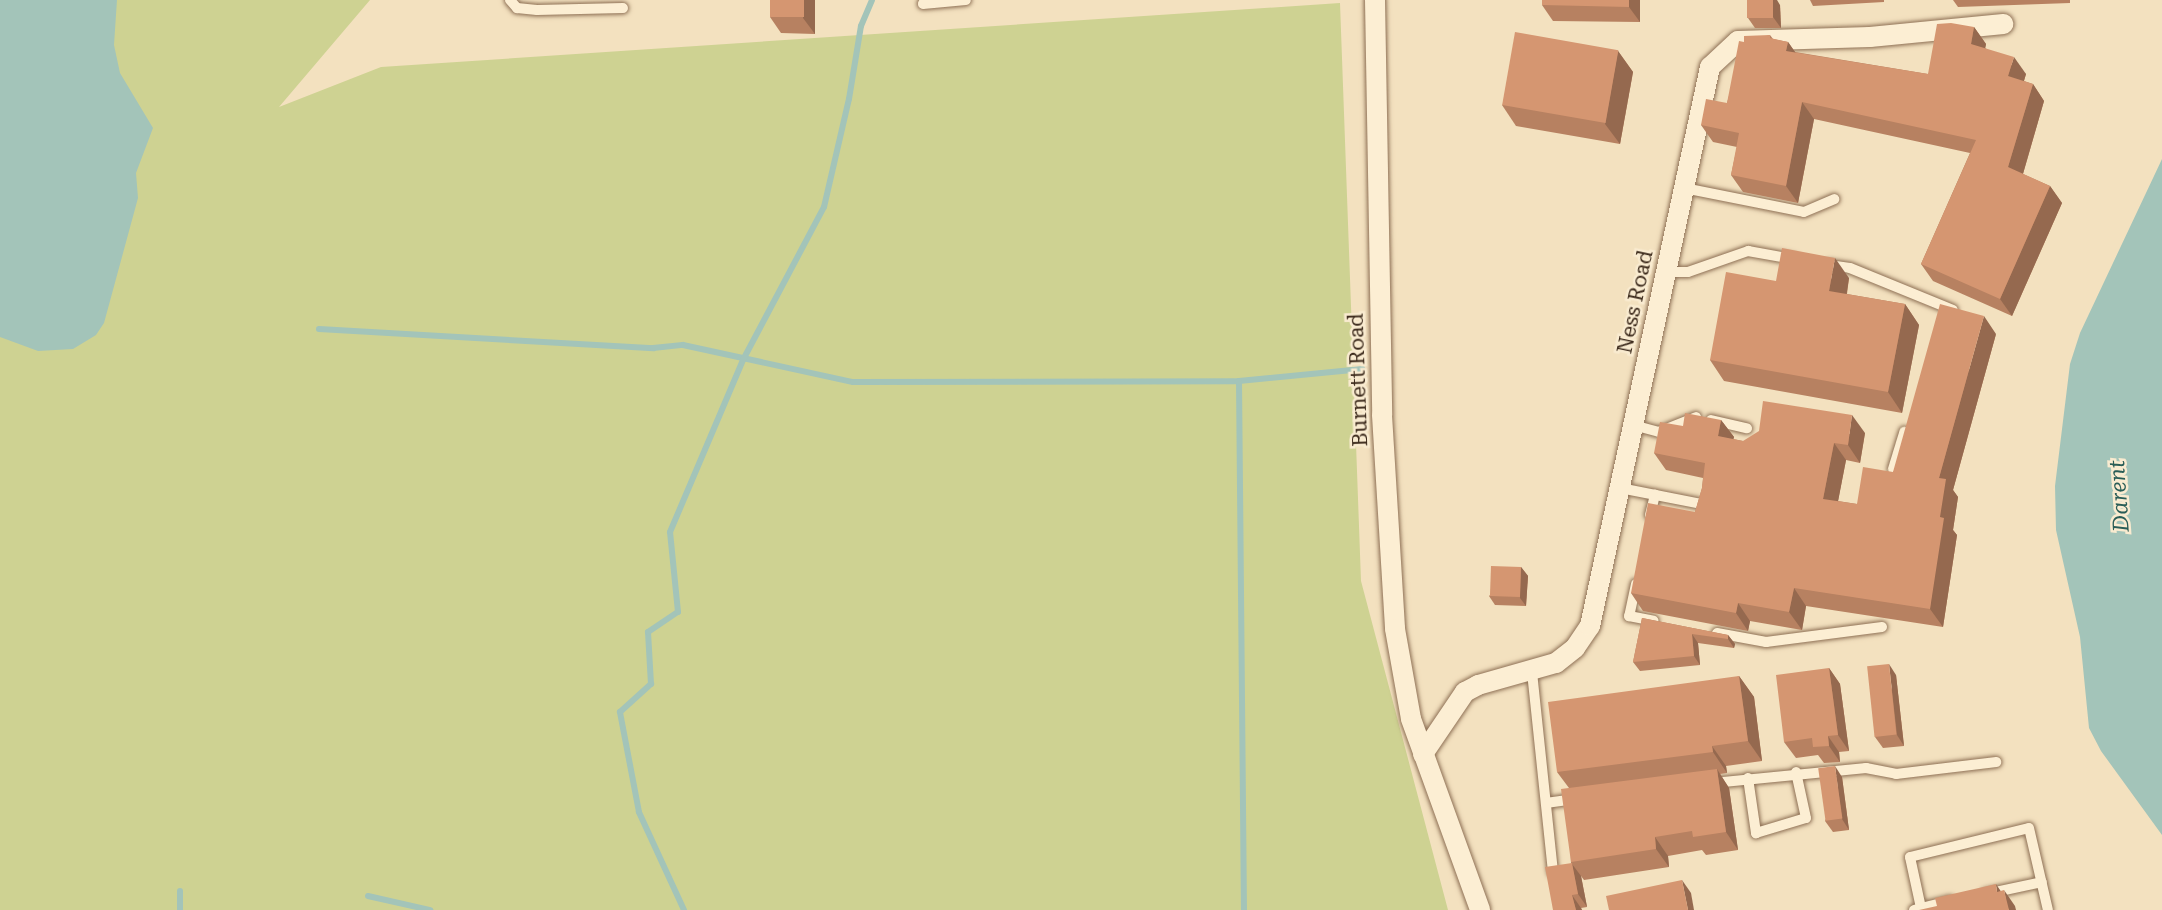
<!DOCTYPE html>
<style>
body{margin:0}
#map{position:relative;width:2162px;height:910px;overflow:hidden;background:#f3e1bf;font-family:"Roboto Serif",serif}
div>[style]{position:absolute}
.green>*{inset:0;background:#ced292}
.water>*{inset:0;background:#a3c4b9}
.stream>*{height:6px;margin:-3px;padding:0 3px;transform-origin:3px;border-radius:3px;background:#a3c4b9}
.roads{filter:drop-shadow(0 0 2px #8e7055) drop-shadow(0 0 2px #8e7055)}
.service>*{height:10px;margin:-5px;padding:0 5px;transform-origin:5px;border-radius:5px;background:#fceed3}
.minor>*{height:20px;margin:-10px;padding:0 10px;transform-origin:10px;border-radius:10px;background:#fceed3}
.wall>*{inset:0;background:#b78161}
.shaded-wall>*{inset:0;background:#95694f}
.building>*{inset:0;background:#d59671;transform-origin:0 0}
span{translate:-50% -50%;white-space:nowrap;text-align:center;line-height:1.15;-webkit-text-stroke:5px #f9ebd0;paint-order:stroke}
.street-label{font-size:21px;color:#3b291b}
.water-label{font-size:22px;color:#295d57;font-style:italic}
</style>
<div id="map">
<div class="green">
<div style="clip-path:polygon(0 0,370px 0,279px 107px,381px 67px,1340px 3px,1361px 581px,1448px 910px,0 910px)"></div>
</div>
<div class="water">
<div style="clip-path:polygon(0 0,117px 0,114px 45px,120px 73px,153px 128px,136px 173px,138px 198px,104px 323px,96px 335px,73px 349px,38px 351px,0 337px)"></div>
<div style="clip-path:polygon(2162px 159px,2162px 835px,2101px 751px,2089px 728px,2080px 637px,2056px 530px,2055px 486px,2070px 364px,2080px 333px)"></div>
</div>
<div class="stream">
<div style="left:319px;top:329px;width:335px;rotate:3.3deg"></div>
<div style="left:653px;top:348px;width:30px;rotate:-6deg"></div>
<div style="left:683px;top:345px;width:174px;rotate:12.3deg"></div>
<div style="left:853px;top:382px;width:386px;rotate:-0.1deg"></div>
<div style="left:1239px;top:381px;width:124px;rotate:-5.6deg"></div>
<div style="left:1239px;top:381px;width:529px;rotate:89.46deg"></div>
<div style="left:368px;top:896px;width:64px;rotate:12.7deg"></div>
<div style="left:180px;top:910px;width:19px;rotate:-90deg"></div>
<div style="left:684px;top:910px;width:108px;rotate:-114.7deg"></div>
<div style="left:639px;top:812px;width:102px;rotate:-100.8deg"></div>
<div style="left:620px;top:712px;width:42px;rotate:-42.1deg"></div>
<div style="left:651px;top:684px;width:52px;rotate:-93.3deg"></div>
<div style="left:648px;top:632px;width:36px;rotate:-34deg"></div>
<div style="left:678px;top:612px;width:80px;rotate:-95.7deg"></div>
<div style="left:670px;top:532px;width:189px;rotate:-67deg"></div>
<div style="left:744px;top:358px;width:171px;rotate:-62.1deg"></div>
<div style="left:824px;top:207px;width:111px;rotate:-77deg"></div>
<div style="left:849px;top:99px;width:74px;rotate:-80.7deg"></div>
<div style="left:861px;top:26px;width:28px;rotate:-67deg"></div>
</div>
<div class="roads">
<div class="service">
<div style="left:510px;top:0;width:11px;rotate:49deg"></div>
<div style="left:517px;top:8px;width:20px;rotate:6deg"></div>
<div style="left:537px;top:10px;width:86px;rotate:-1.3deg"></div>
<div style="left:925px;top:0;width:4px;rotate:117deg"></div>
<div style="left:923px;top:4px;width:43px;rotate:-5.3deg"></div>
<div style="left:1684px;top:188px;width:122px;rotate:11.3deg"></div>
<div style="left:1804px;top:212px;width:33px;rotate:-23deg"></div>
<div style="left:1829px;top:265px;width:21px;rotate:8deg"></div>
<div style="left:1850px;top:268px;width:111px;rotate:22.2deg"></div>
<div style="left:1666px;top:272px;width:22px"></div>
<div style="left:1688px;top:272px;width:64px;rotate:-19.3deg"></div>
<div style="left:1748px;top:251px;width:46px;rotate:10.1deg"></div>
<div style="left:1711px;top:420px;width:37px;rotate:13deg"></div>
<div style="left:1633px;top:425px;width:27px;rotate:15deg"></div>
<div style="left:1659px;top:432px;width:40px;rotate:-22deg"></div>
<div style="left:1893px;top:469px;width:39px;rotate:-73deg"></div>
<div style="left:1620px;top:488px;width:89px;rotate:11.1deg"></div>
<div style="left:1650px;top:515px;width:21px;rotate:-76deg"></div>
<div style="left:1636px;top:584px;width:33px;rotate:102deg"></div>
<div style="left:1629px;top:616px;width:25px;rotate:11deg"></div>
<div style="left:1717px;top:633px;width:50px;rotate:10.4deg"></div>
<div style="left:1766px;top:642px;width:117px;rotate:-7.4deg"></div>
<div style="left:1532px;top:672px;width:201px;rotate:84deg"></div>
<div style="left:1748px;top:778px;width:56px;rotate:81.7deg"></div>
<div style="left:1756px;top:833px;width:52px;rotate:-16.7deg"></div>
<div style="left:1806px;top:818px;width:47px;rotate:-102.3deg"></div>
<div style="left:1713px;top:783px;width:154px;rotate:-5.6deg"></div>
<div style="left:1866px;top:768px;width:31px;rotate:11deg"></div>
<div style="left:1896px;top:774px;width:101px;rotate:-6.8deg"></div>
<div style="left:1546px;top:803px;width:29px;rotate:-8deg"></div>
<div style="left:1986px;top:894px;width:57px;rotate:-12.1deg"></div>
<div style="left:1921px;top:908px;width:30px;rotate:-14deg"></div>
<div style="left:1914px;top:910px;width:7px;rotate:-16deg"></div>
<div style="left:1921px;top:908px;width:52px;rotate:-102.2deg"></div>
<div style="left:1910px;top:857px;width:122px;rotate:-13.7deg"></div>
<div style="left:2029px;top:828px;width:84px;rotate:77deg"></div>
</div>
<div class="minor">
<div style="left:1375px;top:0;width:415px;rotate:89deg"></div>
<div style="left:1382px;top:415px;width:214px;rotate:86.5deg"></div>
<div style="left:1395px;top:629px;width:91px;rotate:79.9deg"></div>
<div style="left:1411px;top:719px;width:203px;rotate:70.1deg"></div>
<div style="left:1423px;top:754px;width:75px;rotate:-55.9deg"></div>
<div style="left:1465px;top:692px;width:15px;rotate:-28deg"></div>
<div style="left:1478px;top:685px;width:81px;rotate:-15.8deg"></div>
<div style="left:1556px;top:663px;width:24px;rotate:-38deg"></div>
<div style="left:1575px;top:648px;width:27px;rotate:-56deg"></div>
<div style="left:1590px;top:626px;width:572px;rotate:-77.88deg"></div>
<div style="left:1710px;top:67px;width:38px;rotate:-43deg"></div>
<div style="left:1738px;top:41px;width:132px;rotate:-1.7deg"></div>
<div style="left:1870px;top:37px;width:134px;rotate:-5.6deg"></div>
</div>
</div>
<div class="wall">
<div style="clip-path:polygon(815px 0,815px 34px,781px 33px,770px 17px)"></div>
<div style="clip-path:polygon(1640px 0,1640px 22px,1553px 21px,1542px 5px)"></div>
<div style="clip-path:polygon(1810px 0,1884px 0,1884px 2px,1813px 6px)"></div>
<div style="clip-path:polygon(1953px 0,2070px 0,2070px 3px,1958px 7px)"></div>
<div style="clip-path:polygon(1780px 5px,1781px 28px,1755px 28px,1748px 18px)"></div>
<div style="clip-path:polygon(1974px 27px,1986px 44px,1985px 48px,2026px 74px,2024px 81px,2033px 84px,2044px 101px,2023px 174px,2050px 186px,2062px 203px,2012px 316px,1933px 281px,1921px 264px,1970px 153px,1814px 119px,1798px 203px,1743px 192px,1731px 175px,1737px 147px,1713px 142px,1701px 125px,1727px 103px,1744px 42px,1770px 35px,1773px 39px,1788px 42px,1795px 52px,1928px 74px)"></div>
<div style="clip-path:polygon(1618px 51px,1633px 72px,1620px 144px,1516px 126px,1502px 105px)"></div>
<div style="clip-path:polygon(1849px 278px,1847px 294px,1905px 304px,1919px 325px,1902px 413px,1724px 381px,1710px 360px,1776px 281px)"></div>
<div style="clip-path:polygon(1996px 334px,1953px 490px,1958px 497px,1953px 530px,1957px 535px,1943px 627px,1806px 606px,1802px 630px,1750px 621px,1748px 631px,1643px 611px,1631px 593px,1695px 512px,1702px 488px,1703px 478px,1666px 470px,1654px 453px,1683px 426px,1721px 420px,1734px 437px,1733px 439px,1743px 441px,1865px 433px,1860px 463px,1846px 460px,1838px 501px,1857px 504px,1893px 472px)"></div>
<div style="clip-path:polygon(1521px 567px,1528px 576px,1526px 606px,1495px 605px,1489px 596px)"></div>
<div style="clip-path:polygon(1642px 618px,1728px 635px,1735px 644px,1734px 648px,1698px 643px,1700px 665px,1640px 671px,1633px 662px)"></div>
<div style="clip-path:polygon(1829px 668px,1840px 684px,1849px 751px,1839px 752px,1840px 762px,1824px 763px,1818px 755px,1796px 758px,1784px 742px)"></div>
<div style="clip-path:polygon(1896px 675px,1904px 746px,1883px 748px,1875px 737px)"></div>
<div style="clip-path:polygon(1739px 676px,1754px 697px,1762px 761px,1726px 766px,1727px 773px,1720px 774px,1729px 788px,1738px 850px,1706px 855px,1702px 850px,1668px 856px,1669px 867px,1584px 880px,1581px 876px,1587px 907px,1581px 908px,1582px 910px,1553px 910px,1571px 863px,1569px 788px,1557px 772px)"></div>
<div style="clip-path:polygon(1842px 777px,1849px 830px,1833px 832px,1825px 821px)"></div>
</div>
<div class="shaded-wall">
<div style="clip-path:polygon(804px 0,815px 0,815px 34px,803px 18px)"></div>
<div style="clip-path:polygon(1629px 0,1640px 0,1640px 22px,1629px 7px)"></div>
<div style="clip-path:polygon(1773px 0,1777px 0,1780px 5px,1781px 28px,1773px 17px)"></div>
<div style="clip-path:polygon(1974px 27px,1986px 44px,1983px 60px,1971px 44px)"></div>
<div style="clip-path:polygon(1788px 42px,1800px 59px,1786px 51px)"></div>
<div style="clip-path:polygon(1618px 51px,1633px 72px,1620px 144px,1605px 124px)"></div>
<div style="clip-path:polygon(2014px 57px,2026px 74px,2020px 93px,2008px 76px)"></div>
<div style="clip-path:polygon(2033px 84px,2044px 101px,2020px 184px,2008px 167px)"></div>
<div style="clip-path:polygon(1802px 102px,1814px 119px,1798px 203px,1786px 186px)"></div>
<div style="clip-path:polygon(2050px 186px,2062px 203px,2012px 316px,2000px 299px)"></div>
<div style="clip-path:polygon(1835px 258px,1849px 278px,1844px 311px,1829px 291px)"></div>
<div style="clip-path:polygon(1905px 304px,1919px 325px,1902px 413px,1888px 392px)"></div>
<div style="clip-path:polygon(1984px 316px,1996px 334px,1953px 490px,1958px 497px,1953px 530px,1957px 535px,1943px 627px,1930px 609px,1940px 517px,1939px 478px)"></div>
<div style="clip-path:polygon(1852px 415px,1865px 433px,1860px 463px,1848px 445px)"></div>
<div style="clip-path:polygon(1721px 420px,1734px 437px,1730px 454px,1718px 436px)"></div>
<div style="clip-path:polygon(1834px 443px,1846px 460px,1835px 517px,1823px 499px)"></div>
<div style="clip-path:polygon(1521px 567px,1528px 576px,1526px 606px,1520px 598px)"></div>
<div style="clip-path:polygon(1794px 588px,1806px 606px,1802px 630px,1789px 612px)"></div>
<div style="clip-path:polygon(1738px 603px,1750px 621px,1748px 631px,1736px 613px)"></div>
<div style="clip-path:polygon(1692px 634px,1698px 643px,1700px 665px,1694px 656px)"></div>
<div style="clip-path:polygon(1728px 635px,1735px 644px,1734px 648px,1728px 639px)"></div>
<div style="clip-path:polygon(1889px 664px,1896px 675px,1904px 746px,1897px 735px)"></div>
<div style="clip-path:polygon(1829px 668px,1840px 684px,1849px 751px,1838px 735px)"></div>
<div style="clip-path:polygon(1739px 676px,1754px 697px,1762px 761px,1748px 741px)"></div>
<div style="clip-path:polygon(1828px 736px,1839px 752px,1840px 762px,1829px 746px)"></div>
<div style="clip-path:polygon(1712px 746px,1726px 766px,1727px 773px,1713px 752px)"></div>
<div style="clip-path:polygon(1835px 766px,1842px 777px,1849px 830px,1842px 819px)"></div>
<div style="clip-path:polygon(1717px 769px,1729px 788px,1738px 850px,1726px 832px)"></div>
<div style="clip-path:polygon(1655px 837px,1668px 856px,1669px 867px,1656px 849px)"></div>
<div style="clip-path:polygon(1572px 864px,1581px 876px,1587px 907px,1578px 894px)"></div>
<div style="clip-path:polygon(1682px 880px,1691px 893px,1694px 910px,1688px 910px)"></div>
<div style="clip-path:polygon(1996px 884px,2006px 899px,2004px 890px,2015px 906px,2016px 910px,2009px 910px,1997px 892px)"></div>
<div style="clip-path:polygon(1572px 895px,1581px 908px,1582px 910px,1576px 910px)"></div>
</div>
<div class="building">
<div style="left:770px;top:0;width:34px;height:17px"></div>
<div style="clip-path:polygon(1542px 0,1629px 0,1629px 7px,1542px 5px)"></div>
<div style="left:1747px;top:0;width:26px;height:18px"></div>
<div style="clip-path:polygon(1951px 23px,1974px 27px,1971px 44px,2014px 57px,2008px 76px,2033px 84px,2008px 167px,2050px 186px,2000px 299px,1921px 264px,1976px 140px,1802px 102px,1786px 186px,1731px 175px,1739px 133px,1701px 125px,1706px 99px,1727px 103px,1739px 41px,1744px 42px,1744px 36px,1770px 35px,1770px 38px,1788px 42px,1786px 51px,1928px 74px,1937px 24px)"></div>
<div style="left:1515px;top:32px;width:105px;height:74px;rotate:10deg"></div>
<div style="clip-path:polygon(1782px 248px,1835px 258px,1829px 291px,1905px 304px,1888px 392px,1710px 360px,1726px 272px,1776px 281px)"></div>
<div style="clip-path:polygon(1940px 304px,1984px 316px,1939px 478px,1946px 479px,1940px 517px,1944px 518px,1930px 609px,1794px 588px,1789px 612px,1738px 603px,1736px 613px,1631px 593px,1648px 503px,1695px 512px,1702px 488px,1705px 463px,1654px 453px,1660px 422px,1683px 426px,1685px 413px,1721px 420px,1718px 436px,1743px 441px,1759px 431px,1763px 401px,1852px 415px,1848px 445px,1834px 443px,1823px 499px,1857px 504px,1863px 467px,1893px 472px)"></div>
<div style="left:1491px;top:566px;width:30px;height:30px;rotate:2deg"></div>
<div style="clip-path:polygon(1642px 618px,1728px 635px,1728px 639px,1692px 634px,1694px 656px,1633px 662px)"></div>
<div style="left:1889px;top:664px;width:71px;height:22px;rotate:84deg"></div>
<div style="clip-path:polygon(1829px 668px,1838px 735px,1828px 736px,1829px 746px,1813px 747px,1812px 738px,1784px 742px,1776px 675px)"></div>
<div style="clip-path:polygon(1739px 676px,1748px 741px,1712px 746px,1713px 752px,1557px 772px,1548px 702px)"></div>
<div style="left:1835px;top:766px;width:53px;height:17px;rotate:82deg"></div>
<div style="clip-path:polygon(1717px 769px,1726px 832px,1693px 837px,1692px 831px,1655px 837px,1656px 849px,1571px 862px,1561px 789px)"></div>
<div style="clip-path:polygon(1572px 863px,1578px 894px,1572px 895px,1576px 910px,1553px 910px,1545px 867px)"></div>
<div style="clip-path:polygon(1682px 880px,1688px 910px,1609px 910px,1606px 896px)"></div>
<div style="clip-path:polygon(1996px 884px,1997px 892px,2004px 890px,2009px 910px,1919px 910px,1937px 906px,1935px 898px)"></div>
</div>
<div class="street-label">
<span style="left:1635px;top:302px;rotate:-78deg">Ness Road</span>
<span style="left:1358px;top:380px;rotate:-92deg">Burnett Road</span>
</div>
<div class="water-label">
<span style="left:2119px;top:496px;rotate:-94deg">Darent</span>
</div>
</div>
